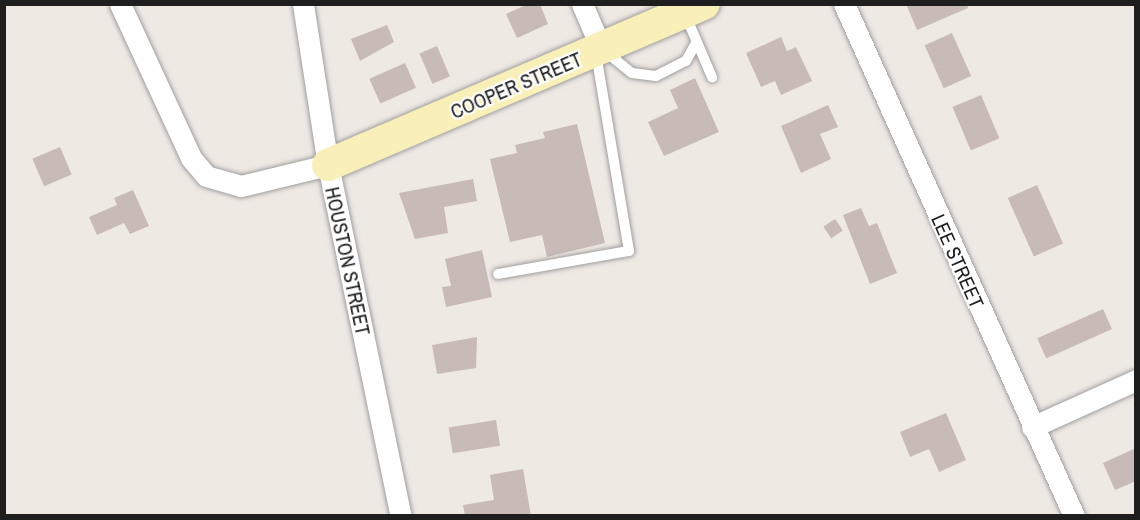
<!DOCTYPE html>
<style>
body{margin:0}
#map{position:relative;width:1140px;height:520px;overflow:hidden;background:#efe9e4;font-family:"Archivo Narrow",sans-serif}
div>[style]{position:absolute}
.building>*{inset:0;background:#c7bab7;transform-origin:0 0}
.roads{filter:drop-shadow(0 0 2px #9f9f9f) drop-shadow(0 0 2px #9f9f9f)}
.lane>*{height:10px;margin:-5px;padding:0 5px;transform-origin:5px;border-radius:5px;background:#fff}
.street>*{height:21px;margin:-10.5px;padding:0 10.5px;transform-origin:10.5px;border-radius:10.5px;background:#fff}
.secondary>*{height:32px;margin:-16px;padding:0 16px;transform-origin:16px;border-radius:16px;background:#f9efb8}
span{translate:-50% -50%;white-space:nowrap;text-align:center;line-height:1.15;-webkit-text-stroke:4.5px #fff;paint-order:stroke}
.street-label{font-size:20px;color:#1e1e1e}
.frame{position:absolute;inset:0;border:6px solid #1e1e1e;pointer-events:none}
</style>
<div id="map">
<div class="building">
<div style="clip-path:polygon(528px 4px,540px 4px,548px 24px,517px 38px,506px 14px)"></div>
<div style="clip-path:polygon(906px 4px,967px 4px,968px 8px,917px 30px)"></div>
<div style="clip-path:polygon(387px 25px,394px 42px,360px 61px,351px 39px)"></div>
<div style="left:952px;top:33px;width:47px;height:30px;rotate:66deg"></div>
<div style="clip-path:polygon(781px 37px,787px 51px,796px 47px,812px 81px,781px 95px,775px 81px,761px 87px,746px 53px)"></div>
<div style="left:437px;top:46px;width:33px;height:19px;rotate:67deg"></div>
<div style="left:405px;top:63px;width:27px;height:39px;rotate:66deg"></div>
<div style="clip-path:polygon(695px 78px,719px 132px,664px 156px,648px 122px,678px 108px,670px 90px)"></div>
<div style="left:981px;top:95px;width:47px;height:31px;rotate:67deg"></div>
<div style="clip-path:polygon(828px 105px,838px 127px,820px 134px,831px 159px,801px 173px,781px 126px)"></div>
<div style="clip-path:polygon(577px 124px,605px 243px,547px 257px,542px 235px,510px 242px,490px 159px,517px 153px,515px 145px,545px 138px,543px 132px)"></div>
<div style="left:60px;top:147px;width:30px;height:30px;rotate:67deg"></div>
<div style="clip-path:polygon(473px 179px,477px 201px,444px 207px,448px 233px,415px 239px,399px 193px)"></div>
<div style="left:1037px;top:185px;width:64px;height:32px;rotate:66deg"></div>
<div style="clip-path:polygon(133px 190px,149px 226px,130px 234px,124px 223px,97px 235px,89px 217px,117px 205px,114px 198px)"></div>
<div style="clip-path:polygon(861px 208px,869px 226px,877px 223px,897px 273px,870px 284px,843px 215px)"></div>
<div style="left:835px;top:219px;width:14px;height:14px;rotate:56deg"></div>
<div style="clip-path:polygon(482px 250px,492px 297px,446px 307px,442px 287px,451px 286px,445px 259px)"></div>
<div style="left:1103px;top:309px;width:22px;height:72px;rotate:66deg"></div>
<div style="clip-path:polygon(477px 337px,476px 368px,437px 374px,432px 345px)"></div>
<div style="clip-path:polygon(946px 413px,966px 460px,939px 472px,929px 449px,910px 457px,900px 432px)"></div>
<div style="left:496px;top:420px;width:26px;height:48px;rotate:81deg"></div>
<div style="clip-path:polygon(1136px 448px,1136px 481px,1115px 490px,1103px 463px)"></div>
<div style="clip-path:polygon(523px 469px,531px 516px,465px 516px,463px 505px,494px 500px,490px 475px)"></div>
</div>
<div class="roads">
<div class="lane">
<div style="left:685px;top:14px;width:69px;rotate:66.8deg"></div>
<div style="left:606px;top:52px;width:33px;rotate:39deg"></div>
<div style="left:632px;top:73px;width:24px;rotate:7deg"></div>
<div style="left:656px;top:76px;width:34px;rotate:-27deg"></div>
<div style="left:686px;top:61px;width:21px;rotate:-61deg"></div>
<div style="left:498px;top:274px;width:133px;rotate:-10deg"></div>
<div style="left:629px;top:251px;width:200px;rotate:-99.5deg"></div>
</div>
<div class="street">
<div style="left:120px;top:4px;width:170px;rotate:65.2deg"></div>
<div style="left:191px;top:158px;width:23px;rotate:50deg"></div>
<div style="left:206px;top:176px;width:36px;rotate:16deg"></div>
<div style="left:241px;top:186px;width:89px;rotate:-13.6deg"></div>
<div style="left:303px;top:4px;width:163px;rotate:81.2deg"></div>
<div style="left:328px;top:165px;width:359px;rotate:78.3deg"></div>
<div style="left:582px;top:4px;width:48px;rotate:66.6deg"></div>
<div style="left:844px;top:4px;width:561px;rotate:65.81deg"></div>
<div style="left:1032px;top:427px;width:114px;rotate:-24.3deg"></div>
</div>
<div class="secondary">
<div style="left:328px;top:165px;width:409px;rotate:-23.2deg"></div>
</div>
</div>
<div class="street-label">
<span style="left:516px;top:85px;rotate:-23deg">COOPER STREET</span>
<span style="left:348px;top:261px;rotate:78deg">HOUSTON STREET</span>
<span style="left:958px;top:261px;rotate:66deg">LEE STREET</span>
</div>
<div class="frame"></div>
</div>
